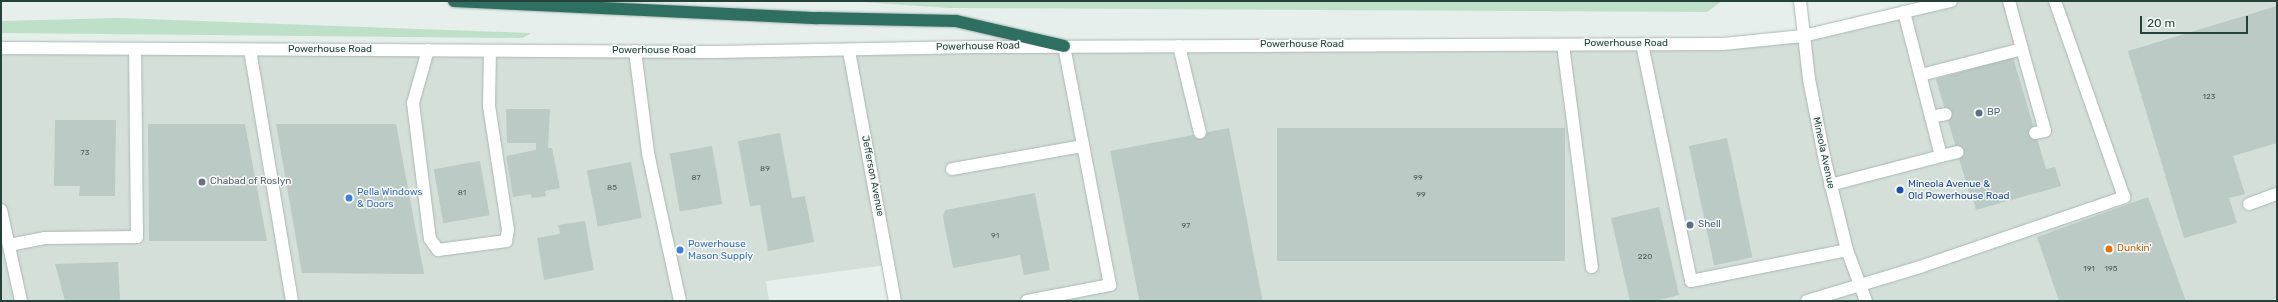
<!DOCTYPE html>
<style>
body{margin:0}
#map{position:relative;width:2278px;height:302px;overflow:hidden;background:#e6efeb;font-family:Rubik,sans-serif}
div>[style]{position:absolute}
.built>*{inset:0;background:#d4dfda}
.green>*{inset:0;background:#bfe0c8}
.building>*{inset:0;background:#bbcac4;transform-origin:0 0}
.roads{filter:drop-shadow(0 0 1px #a8b8b2) drop-shadow(0 0 1px #a8b8b2)}
.lane>*{height:12px;margin:-6px;padding:0 6px;transform-origin:6px;border-radius:6px;background:#fff}
.street>*{height:12px;margin:-6px;padding:0 6px;transform-origin:6px;border-radius:6px;background:#fff}
.secondary>*{height:12px;margin:-6px;padding:0 6px;transform-origin:6px;border-radius:6px;background:#fff}
.highway>*{height:12px;margin:-6px;padding:0 6px;transform-origin:6px;border-radius:6px;background:#2f6f62}
.dots>*{width:11px;height:11px;translate:-50% -50%;box-sizing:border-box;border:2px solid #f7fbf9;border-radius:50%}
span{translate:-50% -50%;white-space:nowrap;text-align:center;line-height:1.15;-webkit-text-stroke:3px #f7fbf9;paint-order:stroke}
.number-label{font-size:8px;color:#4a645c}
.number-label span{-webkit-text-stroke-width:0}
.street-label{font-size:10px;color:#24423a}
.service-label{font-size:10px;color:#4e5e75}
.left{translate:0 -50%;text-align:left}
.worship-label{font-size:10px;color:#5b616d}
.transit-label{font-size:10px;color:#164399}
.shop-label{font-size:10px;color:#366cbe}
.food-label{font-size:10px;color:#c56008}
.frame{position:absolute;inset:0;border:2px solid #24423a;pointer-events:none}
.scale{position:absolute;left:2140px;top:16px;width:108px;height:18px;box-sizing:border-box;border:2px solid #24423a;border-top:0;padding-left:5px;font-size:12px;line-height:14px;white-space:nowrap;color:#24423a;-webkit-text-stroke:3px #f7fbf9;paint-order:stroke}
</style>
<div id="map">
<div class="built">
<div style="clip-path:polygon(1951px 1px,2277px 1px,2277px 298px,2269px 301px,896px 301px,888px 265px,766px 281px,769px 301px,1px 301px,1px 48px,135px 50px,1763px 41px)"></div>
</div>
<div class="green">
<div style="clip-path:polygon(846px 1px,1722px 1px,1707px 12px,949px 8px)"></div>
<div style="clip-path:polygon(118px 18px,531px 33px,523px 38px,1px 33px,1px 21px)"></div>
</div>
<div class="building">
<div style="clip-path:polygon(2277px 6px,2277px 143px,2233px 156px,2245px 194px,2229px 198px,2237px 223px,2184px 238px,2128px 51px)"></div>
<div style="clip-path:polygon(2013px 57px,2046px 169px,2055px 167px,2061px 186px,1976px 210px,1972px 195px,1970px 196px,1936px 79px)"></div>
<div style="clip-path:polygon(506px 109px,550px 109px,548px 148px,552px 148px,560px 188px,545px 191px,546px 196px,532px 198px,531px 194px,513px 197px,506px 156px,536px 150px,536px 143px,507px 143px)"></div>
<div style="clip-path:polygon(55px 120px,116px 120px,115px 196px,79px 196px,80px 186px,54px 186px)"></div>
<div style="clip-path:polygon(148px 124px,245px 124px,267px 241px,149px 241px)"></div>
<div style="clip-path:polygon(276px 124px,396px 124px,424px 274px,302px 273px)"></div>
<div style="left:1229px;top:128px;width:176px;height:121px;rotate:79deg"></div>
<div style="left:1565px;top:128px;width:133px;height:288px;rotate:90deg"></div>
<div style="clip-path:polygon(780px 133px,792px 198px,805px 196px,814px 242px,768px 251px,760px 205px,750px 206px,738px 141px)"></div>
<div style="left:1727px;top:138px;width:122px;height:39px;rotate:78deg"></div>
<div style="left:712px;top:146px;width:59px;height:43px;rotate:80deg"></div>
<div style="left:480px;top:161px;width:55px;height:47px;rotate:80deg"></div>
<div style="left:631px;top:162px;width:57px;height:45px;rotate:79deg"></div>
<div style="clip-path:polygon(1035px 193px,1050px 270px,1024px 275px,1020px 255px,953px 268px,943px 217px,945px 210px)"></div>
<div style="clip-path:polygon(2148px 197px,2186px 301px,2059px 301px,2037px 237px)"></div>
<div style="clip-path:polygon(1659px 207px,1679px 295px,1655px 301px,1630px 301px,1611px 218px)"></div>
<div style="clip-path:polygon(585px 221px,594px 270px,544px 280px,537px 238px,560px 234px,558px 225px)"></div>
<div style="clip-path:polygon(118px 262px,120px 301px,65px 301px,55px 264px)"></div>
</div>
<div class="roads">
<div class="lane">
<div style="left:2009px;top:1px;width:50px;rotate:74.8deg"></div>
<div style="left:1642px;top:44px;width:242px;rotate:78.3deg"></div>
<div style="left:1691px;top:281px;width:159px;rotate:-11.2deg"></div>
<div style="left:1563px;top:45px;width:224px;rotate:82.6deg"></div>
<div style="left:1179px;top:46px;width:89px;rotate:76.4deg"></div>
<div style="left:250px;top:50px;width:254px;rotate:80.5deg"></div>
<div style="left:428px;top:50px;width:55px;rotate:105.8deg"></div>
<div style="left:413px;top:103px;width:137px;rotate:82.9deg"></div>
<div style="left:430px;top:239px;width:14px;rotate:54deg"></div>
<div style="left:438px;top:250px;width:69px;rotate:-7.5deg"></div>
<div style="left:506px;top:241px;width:11px;rotate:-80deg"></div>
<div style="left:508px;top:230px;width:125px;rotate:-98.7deg"></div>
<div style="left:489px;top:106px;width:55px;rotate:-89deg"></div>
<div style="left:635px;top:51px;width:103px;rotate:82.7deg"></div>
<div style="left:648px;top:153px;width:151px;rotate:77.8deg"></div>
<div style="left:1921px;top:75px;width:104px;rotate:-14.4deg"></div>
<div style="left:2022px;top:49px;width:85px;rotate:74.3deg"></div>
<div style="left:2045px;top:131px;width:10px;rotate:169deg"></div>
<div style="left:1931px;top:117px;width:15px;rotate:-11deg"></div>
<div style="left:1941px;top:156px;width:17px;rotate:-13deg"></div>
<div style="left:952px;top:169px;width:133px;rotate:-10deg"></div>
<div style="left:1830px;top:185px;width:115px;rotate:-14.6deg"></div>
<div style="left:1941px;top:156px;width:149px;rotate:-104.4deg"></div>
<div style="left:2249px;top:204px;width:30px;rotate:-20deg"></div>
<div style="left:9px;top:245px;width:36px;rotate:-11deg"></div>
<div style="left:44px;top:238px;width:93px;rotate:-0.6deg"></div>
<div style="left:137px;top:237px;width:187px;rotate:-90.6deg"></div>
<div style="left:1027px;top:301px;width:85px;rotate:-10.9deg"></div>
<div style="left:1110px;top:285px;width:243px;rotate:-100.9deg"></div>
<div style="left:1807px;top:301px;width:118px;rotate:-16.7deg"></div>
<div style="left:1920px;top:267px;width:216px;rotate:-18.9deg"></div>
<div style="left:2124px;top:197px;width:208px;rotate:-109.4deg"></div>
</div>
<div class="street">
<div style="left:849px;top:51px;width:254px;rotate:79.6deg"></div>
<div style="left:1px;top:210px;width:93px;rotate:77.6deg"></div>
</div>
<div class="secondary">
<div style="left:1800px;top:1px;width:79px;rotate:83.4deg"></div>
<div style="left:1809px;top:79px;width:84px;rotate:79deg"></div>
<div style="left:1825px;top:161px;width:92px;rotate:76.1deg"></div>
<div style="left:1847px;top:250px;width:54px;rotate:69.6deg"></div>
<div style="left:1px;top:48px;width:714px;rotate:0.32deg"></div>
<div style="left:715px;top:52px;width:270px;rotate:-1.1deg"></div>
<div style="left:985px;top:47px;width:738px;rotate:-0.23deg"></div>
<div style="left:1723px;top:44px;width:80px;rotate:-5.7deg"></div>
<div style="left:1803px;top:36px;width:152px;rotate:-13.3deg"></div>
</div>
<div class="highway">
<div style="left:454px;top:1px;width:364px;rotate:2.7deg"></div>
<div style="left:818px;top:18px;width:138px;rotate:1.2deg"></div>
<div style="left:956px;top:21px;width:111px;rotate:13deg"></div>
</div>
</div>
<div class="dots">
<div style="left:1979px;top:113px;background:#5c6f8a"></div>
<div style="left:202px;top:182px;background:#6b7280"></div>
<div style="left:1900px;top:190px;background:#1a4fb4"></div>
<div style="left:349px;top:198px;background:#3f7fe0"></div>
<div style="left:1690px;top:225px;background:#5c6f8a"></div>
<div style="left:2109px;top:249px;background:#e8710a"></div>
<div style="left:680px;top:250px;background:#3f7fe0"></div>
</div>
<div class="number-label">
<span style="left:2209px;top:97px">123</span>
<span style="left:85px;top:153px">73</span>
<span style="left:765px;top:169px">89</span>
<span style="left:696px;top:178px">87</span>
<span style="left:1418px;top:178px">99</span>
<span style="left:612px;top:188px">85</span>
<span style="left:462px;top:193px">81</span>
<span style="left:1421px;top:195px">99</span>
<span style="left:1186px;top:226px">97</span>
<span style="left:995px;top:236px">91</span>
<span style="left:1645px;top:257px">220</span>
<span style="left:2089px;top:269px">191</span>
<span style="left:2111px;top:269px">195</span>
</div>
<div class="street-label">
<span style="left:1626px;top:44px">Powerhouse Road</span>
<span style="left:1302px;top:45px">Powerhouse Road</span>
<span style="left:978px;top:47px;rotate:-1deg">Powerhouse Road</span>
<span style="left:330px;top:50px">Powerhouse Road</span>
<span style="left:654px;top:51px">Powerhouse Road</span>
<span style="left:1823px;top:153px;rotate:78deg">Mineola Avenue</span>
<span style="left:872px;top:176px;rotate:79deg">Jefferson Avenue</span>
</div>
<div class="service-label">
<span class="left" style="left:1987px;top:113px">BP</span>
<span class="left" style="left:1698px;top:225px">Shell</span>
</div>
<div class="worship-label">
<span class="left" style="left:210px;top:182px">Chabad of Roslyn</span>
</div>
<div class="transit-label">
<span class="left" style="left:1908px;top:190px">Mineola Avenue &amp;<br>Old Powerhouse Road</span>
</div>
<div class="shop-label">
<span class="left" style="left:357px;top:198px">Pella Windows<br>&amp; Doors</span>
<span class="left" style="left:688px;top:250px">Powerhouse<br>Mason Supply</span>
</div>
<div class="food-label">
<span class="left" style="left:2117px;top:249px">Dunkin'</span>
</div>
<div class="frame"></div>
<div class="scale">20 m</div>
</div>
